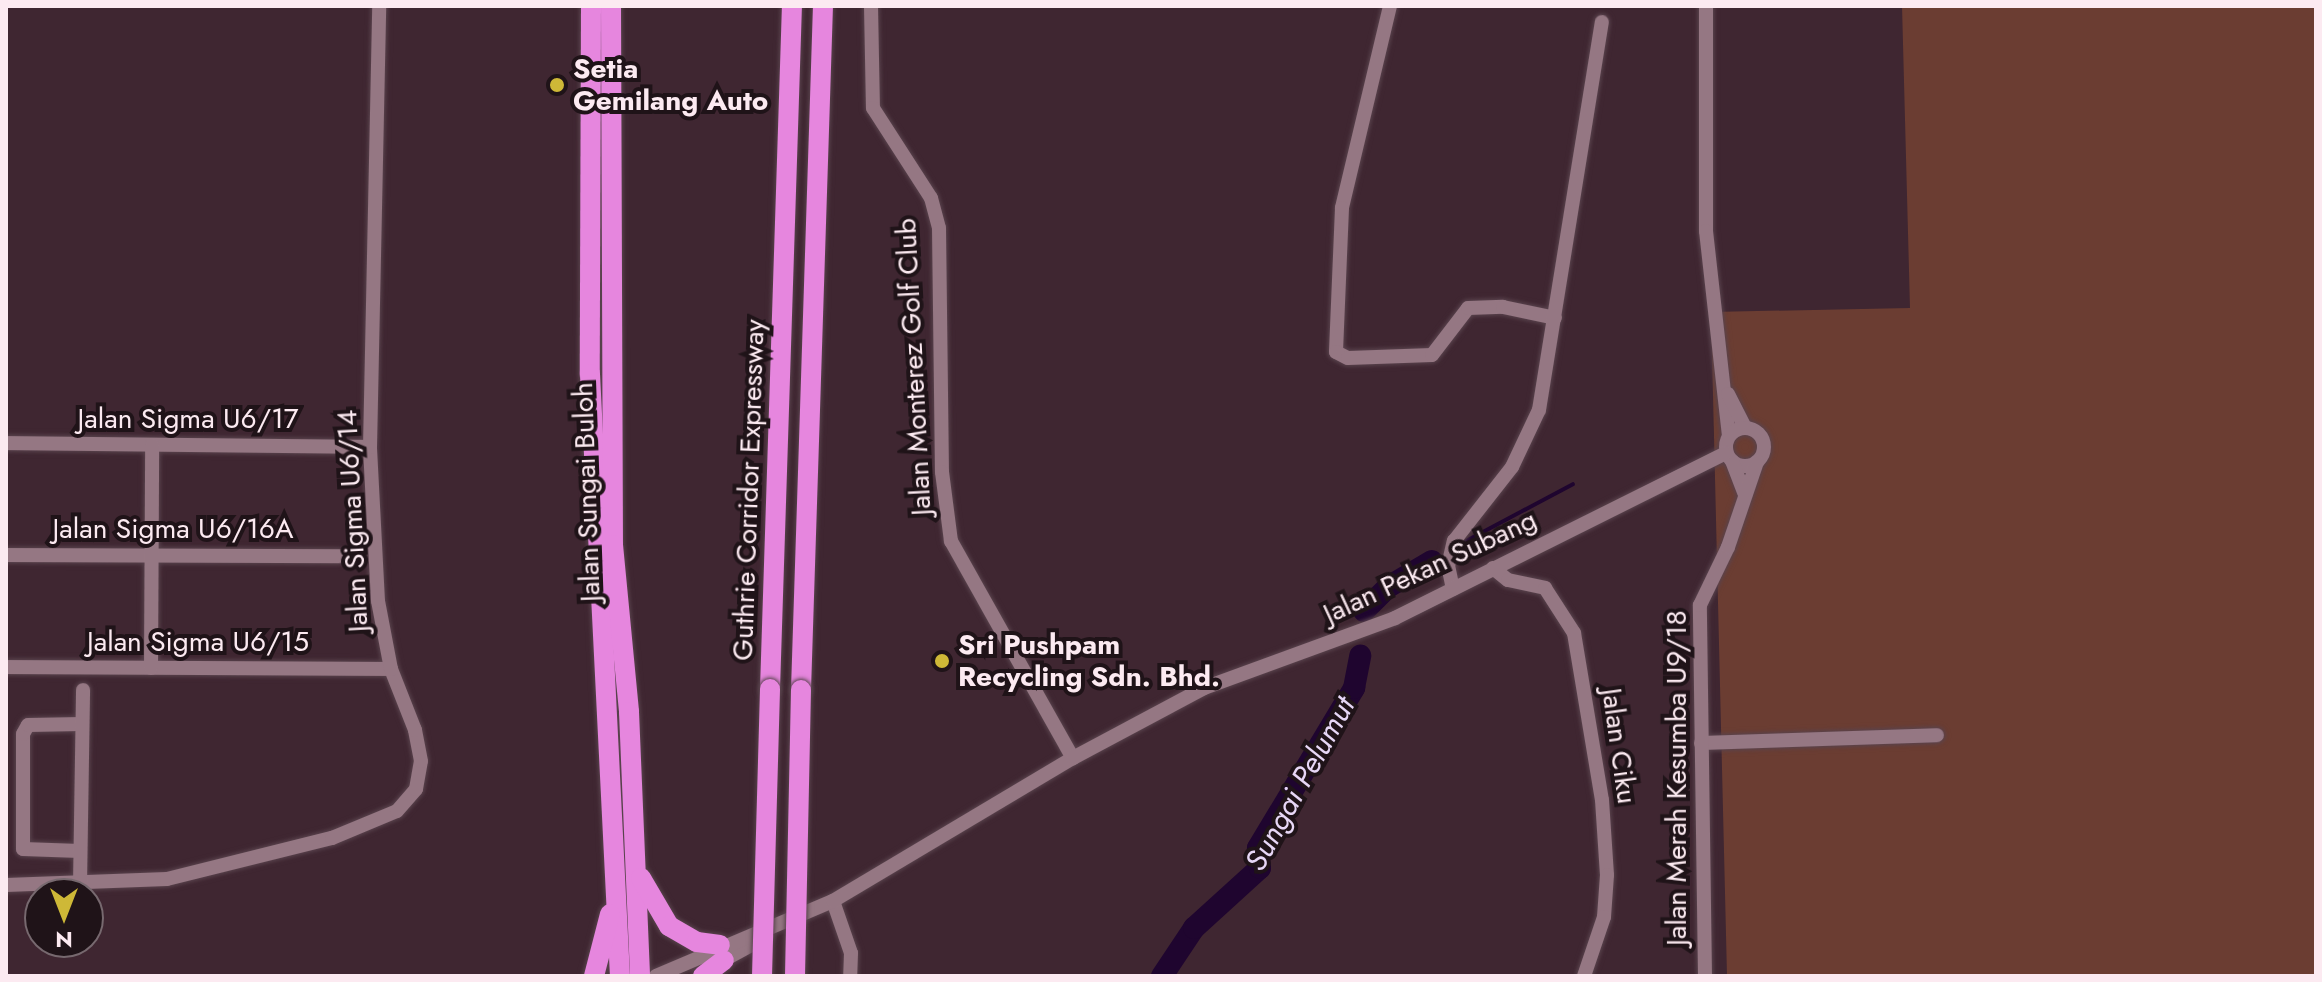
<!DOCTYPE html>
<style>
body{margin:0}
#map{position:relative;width:2322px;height:982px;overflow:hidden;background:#3f2631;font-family:Jost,sans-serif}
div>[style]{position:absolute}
.green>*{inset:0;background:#6b3d32}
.stream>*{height:4px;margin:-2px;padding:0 2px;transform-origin:2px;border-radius:2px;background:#1f052f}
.river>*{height:22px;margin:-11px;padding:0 11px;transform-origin:11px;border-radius:11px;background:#1f052f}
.roads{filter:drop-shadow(0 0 2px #59434d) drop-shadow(0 0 2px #59434d)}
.minor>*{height:14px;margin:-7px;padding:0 7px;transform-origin:7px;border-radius:7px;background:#957783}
.minor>.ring{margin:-7px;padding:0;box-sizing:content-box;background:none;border:14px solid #957783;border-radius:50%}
.highway>*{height:20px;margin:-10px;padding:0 10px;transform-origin:10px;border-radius:10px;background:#e686de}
.bridges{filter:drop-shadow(0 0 2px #59434d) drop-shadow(0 0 2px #59434d)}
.highway-bridge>*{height:20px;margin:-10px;padding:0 10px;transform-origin:10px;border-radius:10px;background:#e686de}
.dots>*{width:22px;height:22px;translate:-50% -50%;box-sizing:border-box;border:4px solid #1f1318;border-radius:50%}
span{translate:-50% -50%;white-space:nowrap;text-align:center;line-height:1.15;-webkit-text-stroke:8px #1f1318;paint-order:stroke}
.poi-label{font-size:28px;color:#fceaf1;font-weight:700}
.left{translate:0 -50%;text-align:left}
.street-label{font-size:28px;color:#fceaf1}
.water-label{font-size:30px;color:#e7d7f6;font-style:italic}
.frame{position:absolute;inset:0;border:8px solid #fceaf1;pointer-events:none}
.north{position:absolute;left:24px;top:878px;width:80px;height:80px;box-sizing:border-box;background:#1f1318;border:2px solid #77696f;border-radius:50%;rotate:180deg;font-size:22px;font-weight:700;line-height:32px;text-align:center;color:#fceaf1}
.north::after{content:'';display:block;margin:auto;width:28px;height:36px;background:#ceb837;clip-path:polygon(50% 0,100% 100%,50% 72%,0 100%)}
</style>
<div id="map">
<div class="green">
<div style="clip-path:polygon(1902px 6px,2316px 6px,2316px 976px,1727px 976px,1711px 312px,1910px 308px)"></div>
</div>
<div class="stream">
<div style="left:1466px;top:541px;width:121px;rotate:-28deg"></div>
</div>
<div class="river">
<div style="left:1364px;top:611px;width:34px;rotate:-45deg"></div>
<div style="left:1388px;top:587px;width:51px;rotate:-30.6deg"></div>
<div style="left:1162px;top:976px;width:58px;rotate:-56.3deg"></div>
<div style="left:1194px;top:928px;width:89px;rotate:-42.3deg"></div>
<div style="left:1260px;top:868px;width:20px;rotate:-96deg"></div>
<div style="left:1258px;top:848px;width:187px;rotate:-59deg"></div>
<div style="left:1354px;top:688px;width:33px;rotate:-79deg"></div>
</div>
<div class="roads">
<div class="minor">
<div style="left:871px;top:6px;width:102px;rotate:88.9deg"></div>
<div style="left:873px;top:108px;width:107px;rotate:57.2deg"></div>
<div style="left:931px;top:198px;width:31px;rotate:75deg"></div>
<div style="left:939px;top:228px;width:244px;rotate:89.3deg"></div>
<div style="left:942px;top:472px;width:70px;rotate:82.6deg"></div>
<div style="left:951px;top:541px;width:249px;rotate:60.7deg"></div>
<div style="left:1390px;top:6px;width:208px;rotate:103.4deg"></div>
<div style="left:1342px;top:208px;width:144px;rotate:92.4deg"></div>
<div style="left:1336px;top:352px;width:13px;rotate:27deg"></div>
<div style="left:1348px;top:358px;width:84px;rotate:-2deg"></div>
<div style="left:1432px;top:355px;width:59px;rotate:-52.5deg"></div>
<div style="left:1468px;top:308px;width:35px;rotate:-2deg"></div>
<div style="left:1503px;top:307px;width:53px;rotate:11.9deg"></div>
<div style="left:1706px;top:6px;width:225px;rotate:90deg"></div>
<div style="left:1706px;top:231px;width:206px;rotate:83.6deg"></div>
<div style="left:1728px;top:394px;width:38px;rotate:63deg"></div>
<div class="ring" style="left:1726px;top:428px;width:24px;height:24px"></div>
<div style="left:6px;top:443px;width:364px;rotate:0.6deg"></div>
<div style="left:1732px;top:461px;width:34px;rotate:69deg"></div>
<div style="left:6px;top:555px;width:333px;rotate:0.2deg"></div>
<div style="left:1493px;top:568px;width:19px;rotate:39deg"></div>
<div style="left:1508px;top:580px;width:38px;rotate:12deg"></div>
<div style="left:1545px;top:588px;width:54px;rotate:57.2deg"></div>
<div style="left:1574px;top:633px;width:169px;rotate:80.5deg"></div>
<div style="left:1602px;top:800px;width:75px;rotate:86.2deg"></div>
<div style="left:1607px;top:875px;width:42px;rotate:94.1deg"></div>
<div style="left:1604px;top:917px;width:62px;rotate:108.7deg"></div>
<div style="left:1453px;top:589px;width:24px;rotate:-102deg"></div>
<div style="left:1448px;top:566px;width:26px;rotate:-77deg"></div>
<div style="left:1454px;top:541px;width:94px;rotate:-51.9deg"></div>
<div style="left:1512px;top:467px;width:63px;rotate:-64.7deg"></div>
<div style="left:1539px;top:410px;width:393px;rotate:-80.8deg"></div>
<div style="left:6px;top:667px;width:385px;rotate:0.3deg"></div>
<div style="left:151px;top:668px;width:223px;rotate:-89.7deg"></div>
<div style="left:1701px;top:743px;width:236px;rotate:-1.9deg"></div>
<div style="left:80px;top:851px;width:57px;rotate:-178deg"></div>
<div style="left:23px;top:849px;width:115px;rotate:-90deg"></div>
<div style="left:23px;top:734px;width:10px;rotate:-61deg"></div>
<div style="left:28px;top:725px;width:54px;rotate:-1.1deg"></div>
<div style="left:6px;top:885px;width:161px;rotate:-2.1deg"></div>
<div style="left:167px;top:879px;width:170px;rotate:-14deg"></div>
<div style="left:332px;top:838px;width:70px;rotate:-22.6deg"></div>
<div style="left:397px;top:811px;width:29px;rotate:-49deg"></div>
<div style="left:416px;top:789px;width:28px;rotate:-80deg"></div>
<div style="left:421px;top:761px;width:32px;rotate:-101deg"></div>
<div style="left:415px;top:730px;width:66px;rotate:-111.5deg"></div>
<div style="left:391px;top:669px;width:69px;rotate:-100.8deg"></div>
<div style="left:378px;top:601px;width:154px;rotate:-93deg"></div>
<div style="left:370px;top:447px;width:441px;rotate:-88.8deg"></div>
<div style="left:80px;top:885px;width:195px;rotate:-89.1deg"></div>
<div style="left:833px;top:901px;width:55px;rotate:70.9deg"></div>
<div style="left:851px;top:953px;width:23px;rotate:92deg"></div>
<div style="left:718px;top:963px;width:55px;rotate:-28.4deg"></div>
<div style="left:656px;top:976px;width:192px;rotate:-23deg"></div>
<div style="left:833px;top:901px;width:279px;rotate:-30.8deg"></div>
<div style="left:1073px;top:758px;width:149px;rotate:-28.1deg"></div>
<div style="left:1204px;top:688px;width:203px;rotate:-20.1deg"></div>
<div style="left:1395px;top:618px;width:370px;rotate:-26.5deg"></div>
<div style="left:1705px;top:976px;width:371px;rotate:-90.8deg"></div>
<div style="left:1700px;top:605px;width:64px;rotate:-64.2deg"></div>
<div style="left:1728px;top:547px;width:90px;rotate:-71.2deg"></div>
</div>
<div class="highway">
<div style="left:591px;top:6px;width:368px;rotate:90.2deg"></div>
<div style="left:590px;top:374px;width:603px;rotate:87.15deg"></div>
<div style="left:611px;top:6px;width:539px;rotate:89.79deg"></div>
<div style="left:613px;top:545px;width:168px;rotate:84.5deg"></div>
<div style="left:629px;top:712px;width:264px;rotate:87.6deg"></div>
<div style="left:770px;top:689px;width:683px;rotate:-88.16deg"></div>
<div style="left:801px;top:690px;width:684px;rotate:-88.16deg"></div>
<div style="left:641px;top:878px;width:56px;rotate:59.7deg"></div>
<div style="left:669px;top:926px;width:32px;rotate:30deg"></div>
<div style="left:697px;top:942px;width:23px;rotate:7deg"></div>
<div style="left:594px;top:976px;width:64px;rotate:-75.5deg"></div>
<div style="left:703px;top:976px;width:26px;rotate:-37deg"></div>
</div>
</div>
<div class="bridges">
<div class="highway-bridge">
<div style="left:762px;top:976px;width:287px;rotate:-88.4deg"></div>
<div style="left:795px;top:976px;width:286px;rotate:-88.8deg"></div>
</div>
</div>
<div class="dots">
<div style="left:557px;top:85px;background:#ceb837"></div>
<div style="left:942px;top:661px;background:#ceb837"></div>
</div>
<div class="poi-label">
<span class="left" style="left:573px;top:85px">Setia<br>Gemilang Auto</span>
<span class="left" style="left:958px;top:661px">Sri Pushpam<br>Recycling Sdn. Bhd.</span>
</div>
<div class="street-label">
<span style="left:914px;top:367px;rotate:-93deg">Jalan Monterez Golf Club</span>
<span style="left:188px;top:419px">Jalan Sigma U6/17</span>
<span style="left:749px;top:490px;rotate:-88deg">Guthrie Corridor Expressway</span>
<span style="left:587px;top:492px;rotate:-92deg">Jalan Sungai Buloh</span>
<span style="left:353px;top:521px;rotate:-93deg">Jalan Sigma U6/14</span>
<span style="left:173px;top:529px">Jalan Sigma U6/16A</span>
<span style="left:1430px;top:567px;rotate:-25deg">Jalan Pekan Subang</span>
<span style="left:198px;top:642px">Jalan Sigma U6/15</span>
<span style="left:1619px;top:746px;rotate:82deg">Jalan Ciku</span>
<span style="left:1677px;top:778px;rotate:-90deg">Jalan Merah Kesumba U9/18</span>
</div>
<div class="water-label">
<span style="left:1300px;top:784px;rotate:-61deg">Sungai Pelumut</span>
</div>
<div class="frame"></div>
<div class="north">N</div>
</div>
